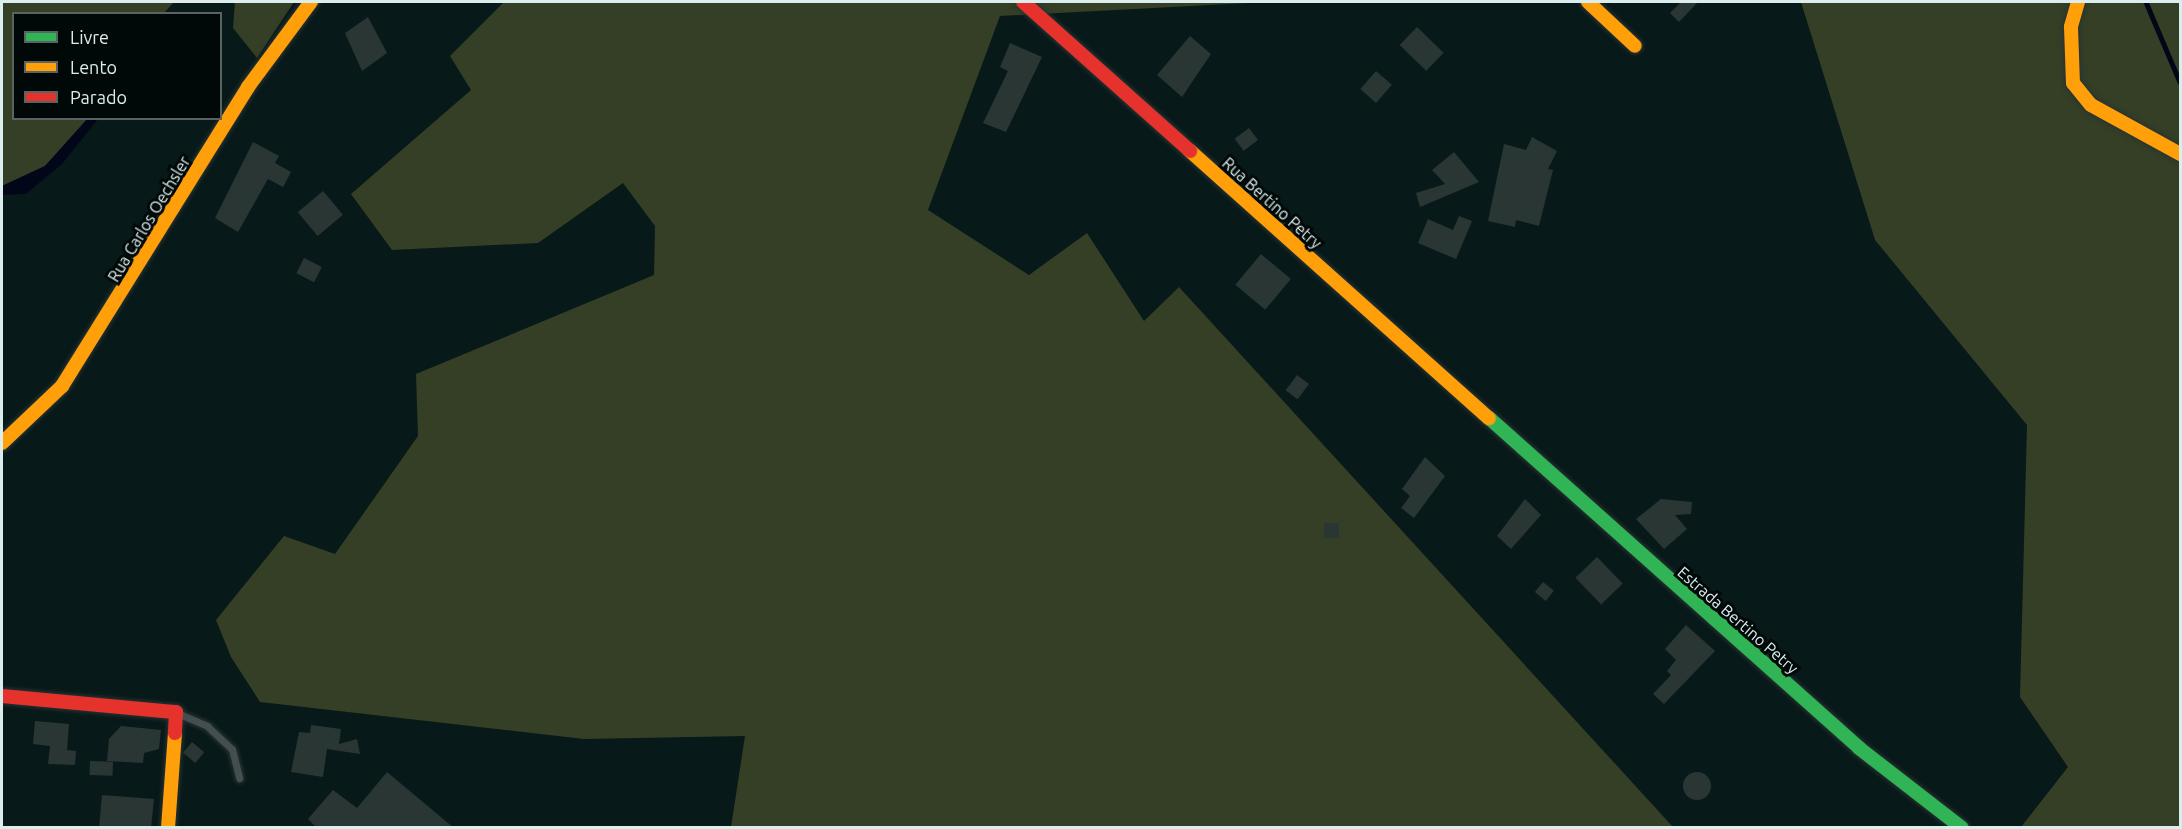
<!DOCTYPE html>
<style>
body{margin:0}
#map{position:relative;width:2182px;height:829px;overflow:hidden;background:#081919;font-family:Ubuntu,sans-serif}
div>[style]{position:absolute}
.forest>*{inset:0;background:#343f26}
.water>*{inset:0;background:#010718}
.stream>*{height:4.5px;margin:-2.25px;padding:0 2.25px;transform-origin:2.25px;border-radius:2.25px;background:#010718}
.building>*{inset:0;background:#2a3634;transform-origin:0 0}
.round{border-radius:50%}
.roads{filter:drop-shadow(0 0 2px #273332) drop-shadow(0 0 2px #273332)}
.lane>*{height:7px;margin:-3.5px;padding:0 3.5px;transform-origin:3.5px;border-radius:3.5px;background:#424f4e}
.fast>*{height:14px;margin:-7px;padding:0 7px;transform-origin:7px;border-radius:7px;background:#30b455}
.slow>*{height:14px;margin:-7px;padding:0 7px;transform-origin:7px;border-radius:7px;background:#ff9f0a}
.jam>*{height:14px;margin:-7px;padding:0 7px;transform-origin:7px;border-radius:7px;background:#e5322d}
span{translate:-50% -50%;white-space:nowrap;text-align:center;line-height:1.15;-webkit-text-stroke:6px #010808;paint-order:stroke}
.street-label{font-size:16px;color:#dbedec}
.frame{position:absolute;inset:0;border:3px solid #dbedec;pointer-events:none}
.legend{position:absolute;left:12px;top:12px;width:210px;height:108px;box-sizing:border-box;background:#010808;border:2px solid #586463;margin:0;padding:8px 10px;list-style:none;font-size:18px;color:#dbedec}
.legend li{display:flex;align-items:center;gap:12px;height:30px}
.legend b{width:30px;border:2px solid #586463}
</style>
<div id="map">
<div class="forest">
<div style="clip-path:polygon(2px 2px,174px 2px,164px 13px,14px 14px,14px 118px,88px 119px,45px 166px,2px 186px)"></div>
<div style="clip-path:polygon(235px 2px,294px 2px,257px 58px,233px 28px)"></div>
<div style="clip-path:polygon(504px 2px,1267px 2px,1000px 16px,928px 210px,1029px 275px,1087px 233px,1144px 321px,1179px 287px,1673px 827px,731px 827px,745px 736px,584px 739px,260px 702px,231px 657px,216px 620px,284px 536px,335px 554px,418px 436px,416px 374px,654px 275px,655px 226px,623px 183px,538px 243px,392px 250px,351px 194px,471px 90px,450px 56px)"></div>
<div style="clip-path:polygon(1801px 2px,2180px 2px,2180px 827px,2021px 827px,2068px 767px,2020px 697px,2027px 425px,1875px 240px)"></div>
</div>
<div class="water">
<div style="clip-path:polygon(88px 118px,98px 119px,62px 164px,26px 194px,2px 195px,2px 186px,45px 166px)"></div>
</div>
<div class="stream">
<div style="left:2146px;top:2px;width:87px;rotate:67deg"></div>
</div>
<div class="building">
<div style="clip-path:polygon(1681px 2px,1698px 2px,1679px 22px,1670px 13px)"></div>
<div style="clip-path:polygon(368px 17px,387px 53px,362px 71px,345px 33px)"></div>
<div style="left:1417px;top:27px;width:37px;height:25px;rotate:44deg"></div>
<div style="clip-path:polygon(1190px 36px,1211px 54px,1182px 97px,1157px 75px)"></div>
<div style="clip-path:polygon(1010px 43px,1042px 57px,1006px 132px,983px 123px,1008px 71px,1000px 67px)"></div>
<div style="left:1376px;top:71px;width:21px;height:24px;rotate:41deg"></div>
<div style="left:1249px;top:128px;width:15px;height:18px;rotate:53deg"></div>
<div style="clip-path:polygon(1532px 137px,1557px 151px,1548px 169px,1553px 170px,1539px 226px,1516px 220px,1515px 227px,1488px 221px,1504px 144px,1526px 150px)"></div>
<div style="clip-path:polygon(253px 142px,279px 156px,275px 163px,291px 172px,283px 187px,268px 179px,238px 232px,215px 218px)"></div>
<div style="clip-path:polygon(1454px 152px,1479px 182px,1420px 207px,1416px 193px,1445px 184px,1432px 170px)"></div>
<div style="left:323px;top:191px;width:31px;height:33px;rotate:50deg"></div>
<div style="clip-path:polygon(1459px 216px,1472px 221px,1456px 259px,1418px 243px,1428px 219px,1453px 230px)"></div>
<div style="left:1261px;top:254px;width:39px;height:40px;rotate:40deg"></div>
<div style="left:304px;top:258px;width:20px;height:17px;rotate:27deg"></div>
<div style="left:1297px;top:375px;width:15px;height:19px;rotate:37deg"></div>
<div style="clip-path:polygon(1425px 457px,1445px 476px,1414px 518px,1401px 508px,1410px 496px,1402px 489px)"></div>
<div style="clip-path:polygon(1525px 499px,1541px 515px,1511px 549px,1497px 536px)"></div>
<div style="clip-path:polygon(1661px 499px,1692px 502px,1691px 514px,1675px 515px,1687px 529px,1664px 549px,1636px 519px)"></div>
<div style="left:1324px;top:523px;width:15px;height:15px"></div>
<div style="left:1597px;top:557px;width:37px;height:30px;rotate:46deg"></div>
<div style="left:1543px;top:582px;width:14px;height:13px;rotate:39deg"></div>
<div style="clip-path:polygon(1686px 625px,1715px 651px,1664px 704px,1653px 694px,1671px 675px,1667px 671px,1676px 660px,1665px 649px)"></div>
<div style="clip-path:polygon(35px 721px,69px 724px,67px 750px,76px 751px,75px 765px,48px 764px,50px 746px,33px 744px)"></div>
<div style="clip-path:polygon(311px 725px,341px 729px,339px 744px,357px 739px,360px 754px,327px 749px,323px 777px,291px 772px,299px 732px,310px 733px)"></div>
<div style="clip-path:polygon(121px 726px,161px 730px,159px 749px,144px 753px,143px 763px,107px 761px,109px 739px)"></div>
<div style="left:192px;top:742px;width:16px;height:14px;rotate:40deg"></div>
<div style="left:90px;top:761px;width:23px;height:14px;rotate:2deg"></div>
<div style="clip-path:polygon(387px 772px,454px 828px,317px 828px,308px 819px,333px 790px,357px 808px)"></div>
<div class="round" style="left:1683px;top:772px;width:28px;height:28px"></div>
<div style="clip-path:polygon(102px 795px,154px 799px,151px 828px,99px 828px)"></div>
</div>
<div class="roads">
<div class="lane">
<div style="left:177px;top:713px;width:33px;rotate:23deg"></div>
<div style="left:207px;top:726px;width:34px;rotate:43deg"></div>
<div style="left:232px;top:749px;width:30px;rotate:76deg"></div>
</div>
<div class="fast">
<div style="left:1489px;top:418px;width:496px;rotate:41.7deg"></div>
<div style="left:1859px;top:748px;width:130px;rotate:37.8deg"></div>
</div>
<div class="slow">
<div style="left:1588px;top:2px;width:64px;rotate:43.1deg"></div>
<div style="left:2078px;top:2px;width:26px;rotate:106deg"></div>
<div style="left:2071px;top:27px;width:56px;rotate:88deg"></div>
<div style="left:2073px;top:83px;width:28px;rotate:51deg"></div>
<div style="left:2091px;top:105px;width:102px;rotate:28.8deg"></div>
<div style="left:1190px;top:151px;width:401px;rotate:41.8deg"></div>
<div style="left:2px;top:443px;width:83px;rotate:-43.5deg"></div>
<div style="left:62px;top:386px;width:352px;rotate:-58.1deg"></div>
<div style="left:248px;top:87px;width:106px;rotate:-53.5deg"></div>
<div style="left:168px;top:828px;width:95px;rotate:-85.8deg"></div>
</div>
<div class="jam">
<div style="left:1023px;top:2px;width:224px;rotate:41.7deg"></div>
<div style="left:2px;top:696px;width:175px;rotate:5.3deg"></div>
<div style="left:176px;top:712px;width:21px;rotate:93deg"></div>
</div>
</div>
<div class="street-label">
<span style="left:1272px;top:203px;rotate:42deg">Rua Bertino Petry</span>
<span style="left:149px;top:219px;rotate:-59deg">Rua Carlos Oechsler</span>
<span style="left:1738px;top:620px;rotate:41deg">Estrada Bertino Petry</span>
</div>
<div class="frame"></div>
<ul class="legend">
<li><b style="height:8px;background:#30b455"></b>Livre</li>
<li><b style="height:8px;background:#ff9f0a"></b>Lento</li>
<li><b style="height:8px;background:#e5322d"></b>Parado</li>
</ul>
</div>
